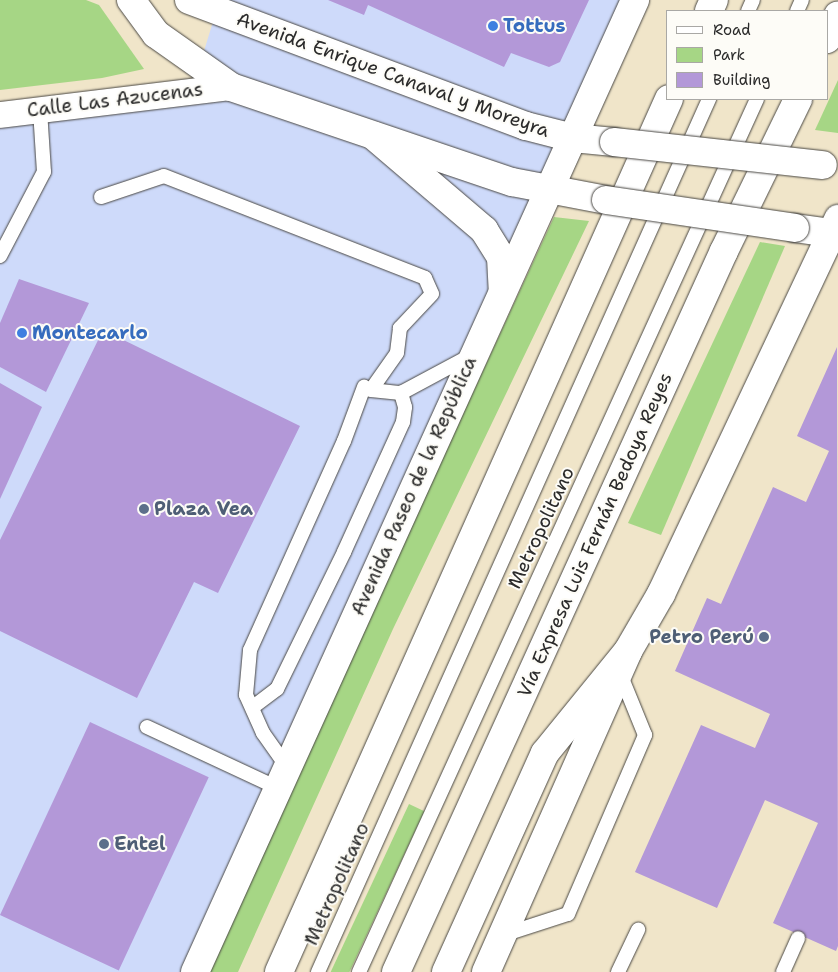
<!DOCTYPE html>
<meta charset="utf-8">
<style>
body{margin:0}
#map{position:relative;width:838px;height:972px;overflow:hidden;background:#f0e5c9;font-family:"Shantell Sans",sans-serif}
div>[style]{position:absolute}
.built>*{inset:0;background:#cedafa}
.green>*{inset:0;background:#a6d685;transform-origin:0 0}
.building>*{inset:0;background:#b398d8;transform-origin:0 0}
.roads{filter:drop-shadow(0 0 1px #494743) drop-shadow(0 0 1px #494743)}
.service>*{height:14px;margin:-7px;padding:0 7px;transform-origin:7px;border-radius:7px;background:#fff}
.minor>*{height:26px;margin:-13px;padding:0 13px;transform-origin:13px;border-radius:13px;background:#fff}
.tertiary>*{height:28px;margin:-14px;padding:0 14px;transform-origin:14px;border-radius:14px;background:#fff}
.primary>*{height:28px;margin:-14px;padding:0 14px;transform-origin:14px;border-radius:14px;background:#fff}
.motorway>*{height:28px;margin:-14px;padding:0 14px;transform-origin:14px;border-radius:14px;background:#fff}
.bridges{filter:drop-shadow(0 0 1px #494743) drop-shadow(0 0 1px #494743)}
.tertiary-bridge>*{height:28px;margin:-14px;padding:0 14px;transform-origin:14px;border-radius:14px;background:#fff}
.dots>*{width:14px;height:14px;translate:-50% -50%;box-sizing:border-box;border:2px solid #fdfcf7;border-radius:50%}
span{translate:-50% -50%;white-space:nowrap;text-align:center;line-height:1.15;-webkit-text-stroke:4px #fdfcf7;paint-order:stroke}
.shop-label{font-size:19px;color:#366cbe;font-weight:700}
.left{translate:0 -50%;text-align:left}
.street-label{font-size:19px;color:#2b2b2b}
.service-label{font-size:19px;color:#4e5e75;font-weight:700}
.right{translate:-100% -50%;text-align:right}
.legend{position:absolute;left:666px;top:10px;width:162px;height:90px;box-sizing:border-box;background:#fdfcf7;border:1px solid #a9a8a5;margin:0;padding:6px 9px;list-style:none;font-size:15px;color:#2b2b2b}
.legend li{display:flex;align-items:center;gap:10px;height:25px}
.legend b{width:25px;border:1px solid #a9a8a5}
</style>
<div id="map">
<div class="built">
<div style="clip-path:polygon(185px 0,636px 0,183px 972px,0 972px,0 117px,191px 93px,216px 12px)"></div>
</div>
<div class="green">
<div style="clip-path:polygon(0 0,86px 0,99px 5px,144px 69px,102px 78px,0 90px)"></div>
<div style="clip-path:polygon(838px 80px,838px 133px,815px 130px)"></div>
<div style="clip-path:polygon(554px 217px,589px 221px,393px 629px,238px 972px,205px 972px)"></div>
<div style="clip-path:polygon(760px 242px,785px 246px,661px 535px,628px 523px)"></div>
<div style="left:409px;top:804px;width:17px;height:186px;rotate:25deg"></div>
</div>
<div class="building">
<div style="clip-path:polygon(328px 0,589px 0,560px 62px,549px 67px,511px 53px,504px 67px,368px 5px,364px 15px)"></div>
<div style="clip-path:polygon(19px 279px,89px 303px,46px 392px,0 367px,0 323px)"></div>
<div style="clip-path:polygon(103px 330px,300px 426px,218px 593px,194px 582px,137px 698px,0 631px,0 540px)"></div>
<div style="clip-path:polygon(837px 347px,838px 946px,836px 951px,773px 923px,818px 823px,765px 800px,717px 908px,635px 872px,701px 725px,755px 748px,770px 714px,675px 671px,707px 598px,721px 604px,773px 487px,806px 502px,829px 451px,797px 436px)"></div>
<div style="clip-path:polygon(0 383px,42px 407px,0 499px)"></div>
<div style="left:90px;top:722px;width:131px;height:213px;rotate:25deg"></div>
</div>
<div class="roads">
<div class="service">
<div style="left:748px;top:11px;width:12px;rotate:-66deg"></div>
<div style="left:797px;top:11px;width:12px;rotate:-66deg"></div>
<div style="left:101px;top:197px;width:66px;rotate:-18.4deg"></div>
<div style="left:164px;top:176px;width:280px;rotate:21.3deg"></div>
<div style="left:425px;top:278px;width:17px;rotate:66deg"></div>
<div style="left:432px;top:294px;width:47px;rotate:133.3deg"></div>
<div style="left:400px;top:328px;width:25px;rotate:97deg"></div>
<div style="left:397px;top:353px;width:45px;rotate:125.1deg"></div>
<div style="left:371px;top:390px;width:30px;rotate:6deg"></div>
<div style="left:401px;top:393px;width:78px;rotate:-28.2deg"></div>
<div style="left:0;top:256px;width:95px;rotate:-62.4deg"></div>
<div style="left:44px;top:172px;width:62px;rotate:-93.7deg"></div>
<div style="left:253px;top:707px;width:30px;rotate:-37deg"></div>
<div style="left:277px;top:689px;width:153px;rotate:-63.9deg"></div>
<div style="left:344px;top:552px;width:143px;rotate:-65.6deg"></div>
<div style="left:403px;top:422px;width:15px;rotate:-82deg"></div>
<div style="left:405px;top:407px;width:15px;rotate:-106deg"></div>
<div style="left:147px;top:727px;width:145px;rotate:25deg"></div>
<div style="left:287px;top:767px;width:42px;rotate:-125.2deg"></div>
<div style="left:263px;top:733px;width:42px;rotate:-114.1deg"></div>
<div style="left:246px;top:695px;width:45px;rotate:-84.9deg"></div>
<div style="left:250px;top:650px;width:229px;rotate:-65.8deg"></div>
<div style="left:344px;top:441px;width:58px;rotate:-69.7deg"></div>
<div style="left:503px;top:935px;width:68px;rotate:-17.9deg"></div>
<div style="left:568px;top:914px;width:195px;rotate:-66.7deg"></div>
<div style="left:645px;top:735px;width:69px;rotate:-112.1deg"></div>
<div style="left:318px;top:972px;width:957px;rotate:-65.87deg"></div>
<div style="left:359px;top:972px;width:959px;rotate:-65.49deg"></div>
<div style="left:618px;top:972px;width:47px;rotate:-64.5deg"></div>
<div style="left:783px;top:972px;width:37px;rotate:-66deg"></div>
</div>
<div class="minor">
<div style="left:0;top:115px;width:233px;rotate:-6.9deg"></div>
</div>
<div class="tertiary">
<div style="left:131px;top:0;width:42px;rotate:53.7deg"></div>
<div style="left:156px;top:34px;width:92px;rotate:35.2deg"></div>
<div style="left:231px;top:87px;width:297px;rotate:18.7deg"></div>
<div style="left:512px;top:182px;width:96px;rotate:10.8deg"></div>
<div style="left:189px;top:0;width:360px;rotate:20.5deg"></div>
<div style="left:526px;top:126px;width:49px;rotate:14.3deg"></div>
<div style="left:573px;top:138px;width:41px;rotate:5.6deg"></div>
<div style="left:795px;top:228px;width:43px;rotate:7.9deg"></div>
</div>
<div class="primary">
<div style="left:374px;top:136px;width:145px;rotate:40.5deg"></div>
<div style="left:484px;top:230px;width:32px;rotate:58deg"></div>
<div style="left:501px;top:257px;width:33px;rotate:87deg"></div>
<div style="left:195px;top:972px;width:1067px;rotate:-65.64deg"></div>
<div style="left:486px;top:972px;width:351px;rotate:-66.1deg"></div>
<div style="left:628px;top:651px;width:66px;rotate:-59.9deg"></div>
<div style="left:661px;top:594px;width:415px;rotate:-64.7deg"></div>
</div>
<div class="motorway">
<div style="left:709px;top:11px;width:12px;rotate:-66deg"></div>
<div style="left:827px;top:39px;width:26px;rotate:-65deg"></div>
<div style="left:279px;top:972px;width:956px;rotate:-65.93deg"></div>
<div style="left:396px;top:972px;width:792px;rotate:-65.54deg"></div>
<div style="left:724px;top:251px;width:169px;rotate:-64deg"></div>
<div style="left:446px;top:972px;width:240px;rotate:-65.7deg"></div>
<div style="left:545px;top:753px;width:132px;rotate:-50.9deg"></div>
</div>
</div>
<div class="bridges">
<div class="tertiary-bridge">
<div style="left:614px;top:142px;width:210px;rotate:6.3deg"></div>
<div style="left:606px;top:200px;width:191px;rotate:8.4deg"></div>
</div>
</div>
<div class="dots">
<div style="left:493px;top:26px;background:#3f7fe0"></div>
<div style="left:22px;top:333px;background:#3f7fe0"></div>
<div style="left:144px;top:509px;background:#5c6f8a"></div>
<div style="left:764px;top:637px;background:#5c6f8a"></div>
<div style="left:104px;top:844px;background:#5c6f8a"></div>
</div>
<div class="shop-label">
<span class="left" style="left:503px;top:26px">Tottus</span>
<span class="left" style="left:32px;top:333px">Montecarlo</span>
</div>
<div class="street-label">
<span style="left:393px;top:75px;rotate:20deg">Avenida Enrique Canaval y Moreyra</span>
<span style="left:115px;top:100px;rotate:-7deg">Calle Las Azucenas</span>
<span style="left:414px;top:486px;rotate:-66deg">Avenida Paseo de la República</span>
<span style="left:541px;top:528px;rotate:-65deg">Metropolitano</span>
<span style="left:595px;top:535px;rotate:-66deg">Vía Expresa Luis Fernán Bedoya Reyes</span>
<span style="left:337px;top:884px;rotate:-66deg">Metropolitano</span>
</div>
<div class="service-label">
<span class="left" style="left:154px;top:509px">Plaza Vea</span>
<span class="right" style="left:754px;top:637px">Petro Perú</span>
<span class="left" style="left:114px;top:844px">Entel</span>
</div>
<ul class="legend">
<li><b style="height:6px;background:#fff"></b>Road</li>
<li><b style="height:14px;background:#a6d685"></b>Park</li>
<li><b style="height:14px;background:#b398d8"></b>Building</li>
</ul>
</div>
